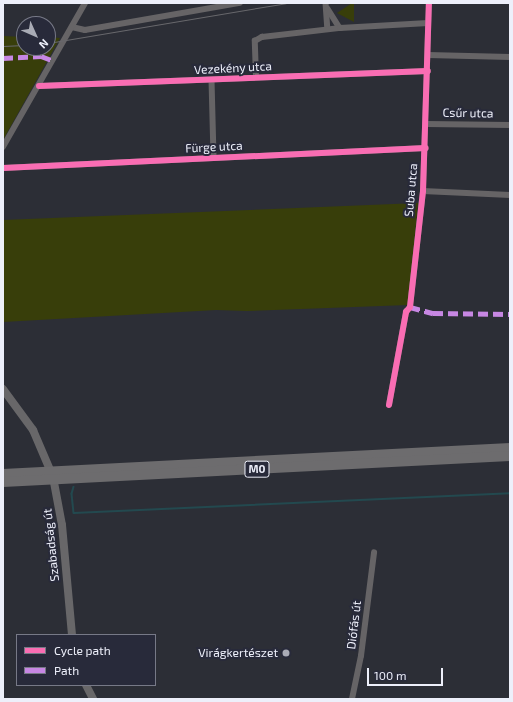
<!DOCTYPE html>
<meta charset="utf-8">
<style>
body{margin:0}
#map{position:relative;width:513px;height:702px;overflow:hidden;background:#2c2e36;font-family:"Exo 2",sans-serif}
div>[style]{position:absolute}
.green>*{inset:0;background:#383e0a}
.stream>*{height:1.5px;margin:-0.75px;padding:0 0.75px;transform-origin:0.75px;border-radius:0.75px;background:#23494f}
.street>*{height:5.5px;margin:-2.75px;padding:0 2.75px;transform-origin:2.75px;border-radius:2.75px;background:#666466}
.secondary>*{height:8px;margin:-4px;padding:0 4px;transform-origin:4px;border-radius:4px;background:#686769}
.highway>*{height:10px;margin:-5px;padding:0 5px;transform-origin:5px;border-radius:5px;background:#6d6c6e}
.tram>*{height:1px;margin:-0.5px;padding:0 0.5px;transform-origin:0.5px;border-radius:0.5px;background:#68686c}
.quiet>*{height:5px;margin-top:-2.5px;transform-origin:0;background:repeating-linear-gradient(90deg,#c787e3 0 10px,transparent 0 15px)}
.cycleway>*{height:6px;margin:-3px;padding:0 3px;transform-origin:3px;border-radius:3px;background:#f96db3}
.dots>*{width:11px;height:11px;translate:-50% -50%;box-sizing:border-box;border:2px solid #282a3a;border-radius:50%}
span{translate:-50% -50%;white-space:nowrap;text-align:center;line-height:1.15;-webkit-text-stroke:4px #282a3a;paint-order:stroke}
.shield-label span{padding:1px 3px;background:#282a3a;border:1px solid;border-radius:3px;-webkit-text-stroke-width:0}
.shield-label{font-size:11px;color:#edeffa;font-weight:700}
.street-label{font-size:12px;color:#edeffa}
.poi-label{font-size:12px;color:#edeffa}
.right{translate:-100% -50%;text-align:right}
.frame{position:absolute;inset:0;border:4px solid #edeffa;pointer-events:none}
.legend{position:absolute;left:16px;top:634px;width:140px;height:52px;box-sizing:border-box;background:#282a3a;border:1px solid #777987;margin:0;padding:5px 7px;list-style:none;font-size:12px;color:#edeffa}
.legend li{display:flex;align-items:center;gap:8px;height:20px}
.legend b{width:20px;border:1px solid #777987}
.north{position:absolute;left:16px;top:16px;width:40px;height:40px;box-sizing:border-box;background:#282a3a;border:1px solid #777987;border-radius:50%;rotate:135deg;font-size:11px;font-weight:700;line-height:16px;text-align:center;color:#edeffa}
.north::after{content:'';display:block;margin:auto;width:14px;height:18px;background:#a9abb5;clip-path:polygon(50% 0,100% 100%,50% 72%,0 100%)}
.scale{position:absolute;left:367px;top:668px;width:76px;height:18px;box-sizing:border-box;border:2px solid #edeffa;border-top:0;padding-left:5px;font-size:12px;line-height:14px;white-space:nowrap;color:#edeffa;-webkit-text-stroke:3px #282a3a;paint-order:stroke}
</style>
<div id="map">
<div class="green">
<div style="clip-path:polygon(354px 3px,354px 22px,337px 13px,352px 3px)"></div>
<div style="clip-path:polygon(3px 36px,24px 37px,24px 48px,48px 48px,48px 37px,60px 38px,3px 140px)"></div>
<div style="clip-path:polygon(418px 203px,408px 305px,247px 311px,216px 310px,3px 322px,3px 220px)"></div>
</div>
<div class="stream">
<div style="left:74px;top:487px;width:7px;rotate:106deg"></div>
<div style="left:72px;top:494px;width:19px;rotate:84deg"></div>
<div style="left:74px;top:513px;width:436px;rotate:-2.6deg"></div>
</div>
<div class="street">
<div style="left:326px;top:3px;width:26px;rotate:86deg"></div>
<div style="left:328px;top:9px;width:22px;rotate:58deg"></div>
<div style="left:72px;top:27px;width:13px;rotate:13deg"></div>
<div style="left:85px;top:30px;width:157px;rotate:-9.9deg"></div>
<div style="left:428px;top:55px;width:82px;rotate:1.4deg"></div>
<div style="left:256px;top:77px;width:36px;rotate:-92deg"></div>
<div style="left:255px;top:41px;width:8px;rotate:-30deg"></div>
<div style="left:262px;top:37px;width:79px;rotate:-6.6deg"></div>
<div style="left:340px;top:28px;width:88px;rotate:-3.3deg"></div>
<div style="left:212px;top:80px;width:78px;rotate:88.5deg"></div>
<div style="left:39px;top:86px;width:389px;rotate:-2.2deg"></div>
<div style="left:426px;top:124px;width:84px;rotate:0.7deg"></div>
<div style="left:3px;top:147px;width:166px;rotate:-60.3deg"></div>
<div style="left:3px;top:168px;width:423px;rotate:-2.7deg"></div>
<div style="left:423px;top:191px;width:87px;rotate:2.6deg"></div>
<div style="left:389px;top:405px;width:95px;rotate:-79.6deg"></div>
<div style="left:406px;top:312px;width:6px;rotate:-51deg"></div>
<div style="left:410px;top:307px;width:117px;rotate:-83.6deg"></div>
<div style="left:423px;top:191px;width:188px;rotate:-88.2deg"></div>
<div style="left:352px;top:699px;width:44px;rotate:-78.2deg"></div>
<div style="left:361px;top:656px;width:104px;rotate:-82.8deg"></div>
</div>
<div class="secondary">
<div style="left:3px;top:389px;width:51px;rotate:53.8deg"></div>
<div style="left:33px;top:430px;width:51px;rotate:66.9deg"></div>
<div style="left:53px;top:477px;width:49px;rotate:79.4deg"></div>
<div style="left:62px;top:525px;width:110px;rotate:84.8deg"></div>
<div style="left:86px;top:685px;width:16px;rotate:63deg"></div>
</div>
<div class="highway">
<div style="left:3px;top:474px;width:508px;rotate:-2.94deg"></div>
<div style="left:3px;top:482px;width:508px;rotate:-2.94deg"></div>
</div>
<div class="tram">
<div style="left:48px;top:43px;width:241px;rotate:-9.5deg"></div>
<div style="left:3px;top:46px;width:21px;rotate:-3deg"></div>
</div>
<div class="quiet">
<div style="left:3px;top:58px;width:38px;rotate:-3deg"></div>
<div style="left:41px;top:56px;width:14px;rotate:21deg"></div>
<div style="left:410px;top:307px;width:24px;rotate:15deg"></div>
<div style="left:433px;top:313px;width:77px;rotate:0.7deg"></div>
</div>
<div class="cycleway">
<div style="left:39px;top:86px;width:389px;rotate:-2.2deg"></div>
<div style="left:3px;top:168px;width:423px;rotate:-2.7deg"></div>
<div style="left:389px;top:405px;width:95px;rotate:-79.6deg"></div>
<div style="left:406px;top:312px;width:6px;rotate:-51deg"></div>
<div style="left:410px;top:307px;width:117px;rotate:-83.6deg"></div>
<div style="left:423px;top:191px;width:188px;rotate:-88.2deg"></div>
</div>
<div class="dots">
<div style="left:286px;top:653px;background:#a9abb5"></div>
</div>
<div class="shield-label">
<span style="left:257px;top:469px">M0</span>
</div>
<div class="street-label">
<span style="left:233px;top:68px;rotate:-3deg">Vezekény utca</span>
<span style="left:468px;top:113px;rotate:1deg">Csűr utca</span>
<span style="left:214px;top:147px;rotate:-3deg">Fürge utca</span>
<span style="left:411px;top:190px;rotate:-85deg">Suba utca</span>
<span style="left:51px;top:545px;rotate:-96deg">Szabadság út</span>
<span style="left:354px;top:625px;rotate:-83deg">Diófás út</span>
</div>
<div class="poi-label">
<span class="right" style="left:278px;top:653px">Virágkertészet</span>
</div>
<div class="frame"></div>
<ul class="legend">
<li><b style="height:5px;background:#f96db3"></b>Cycle path</li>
<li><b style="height:5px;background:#c787e3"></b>Path</li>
</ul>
<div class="north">N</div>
<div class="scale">100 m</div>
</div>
